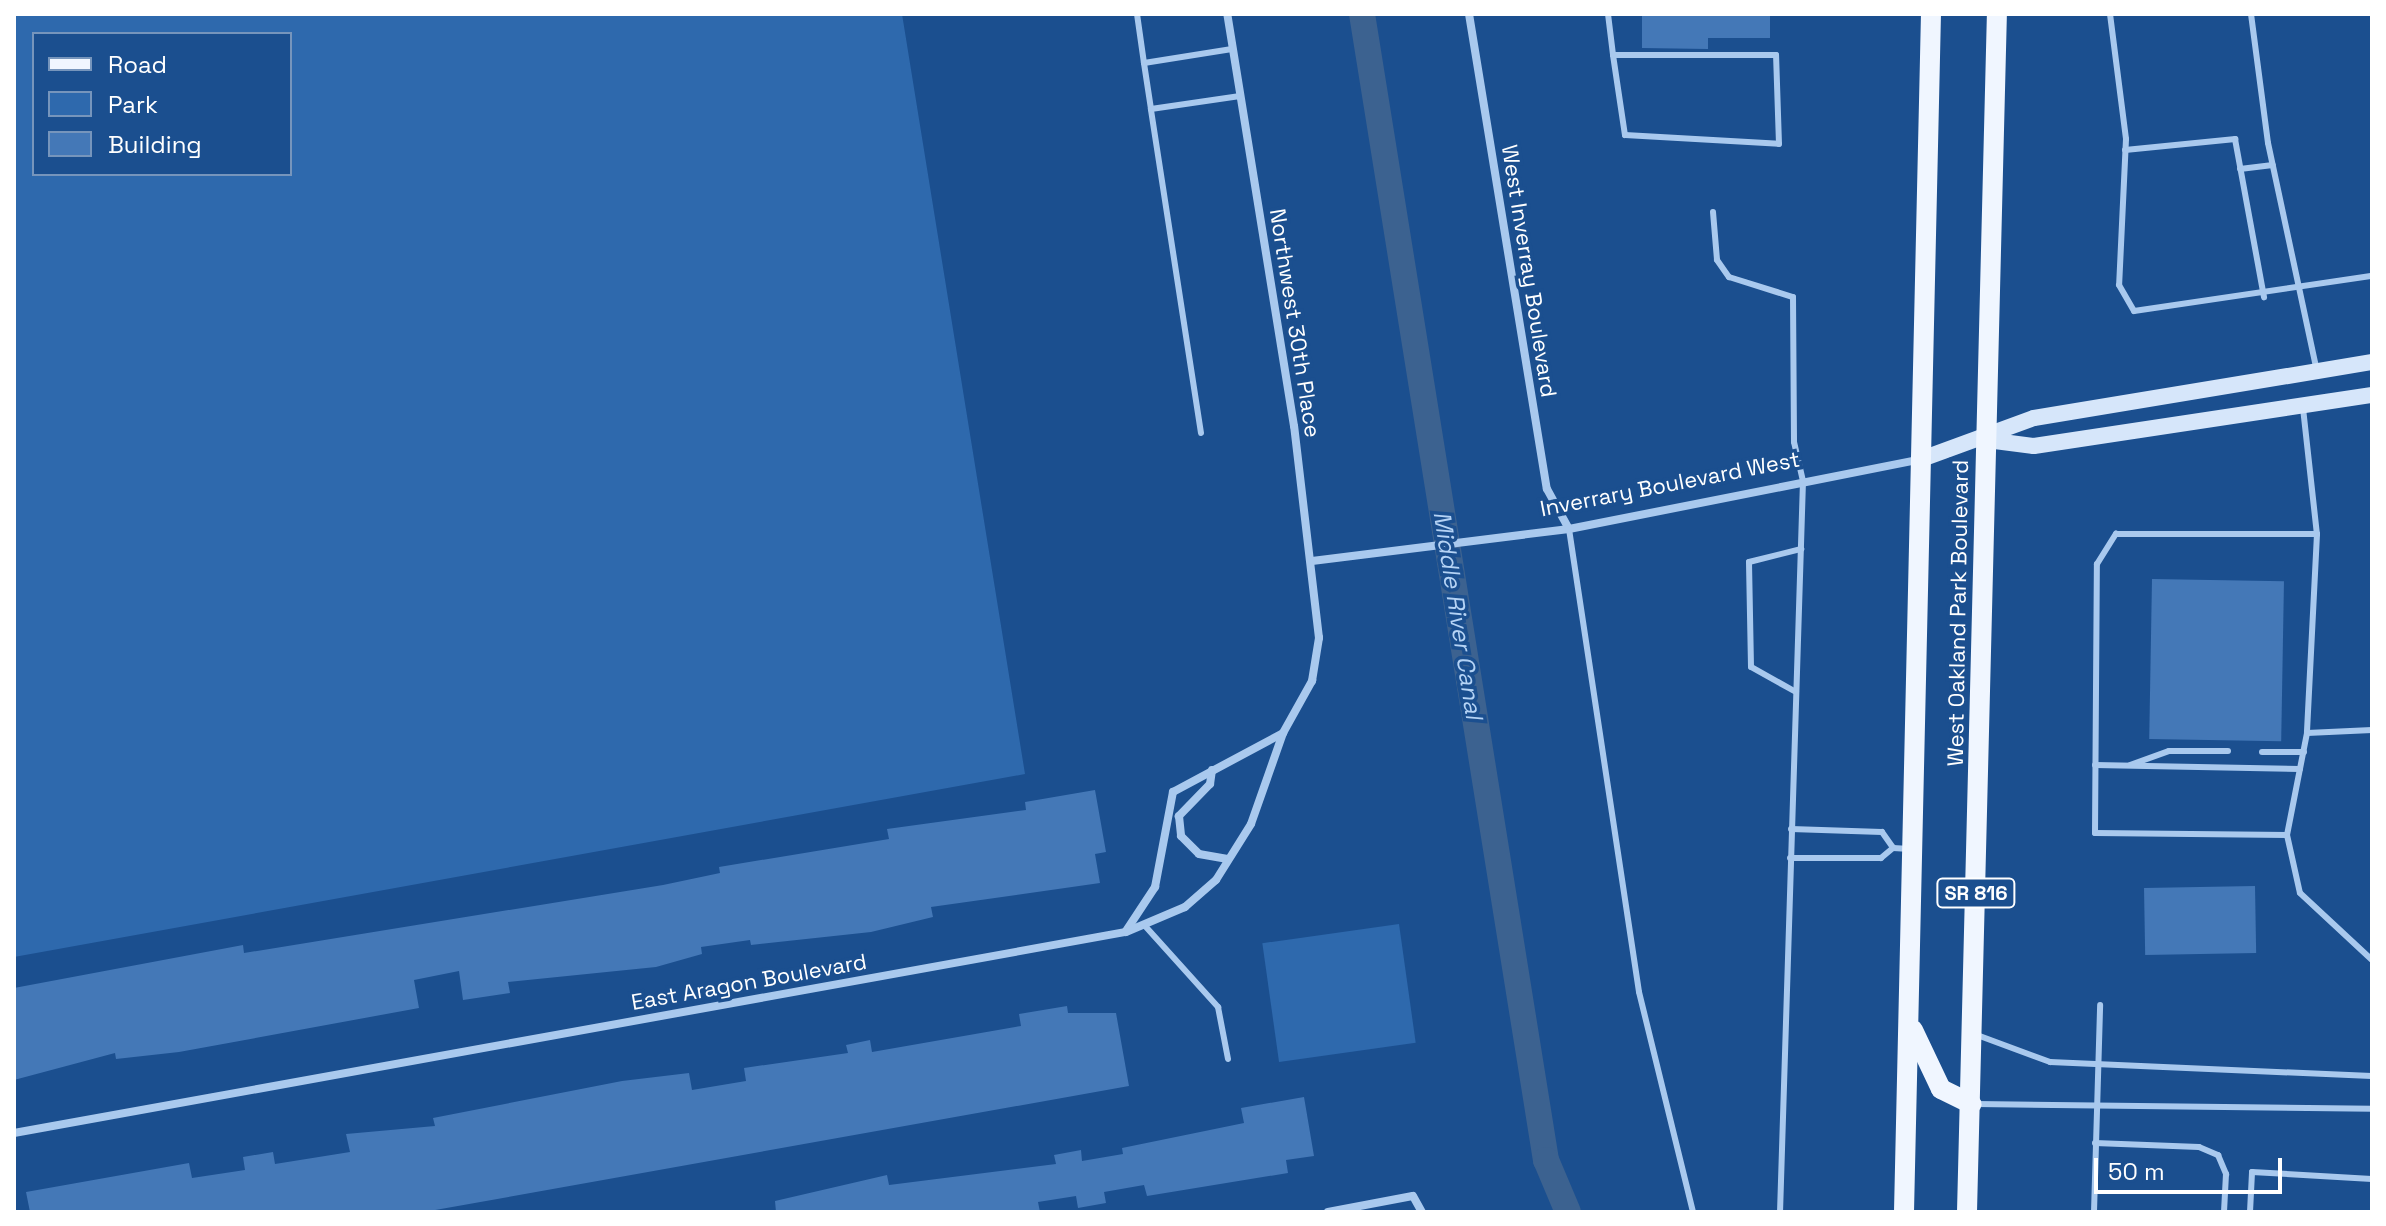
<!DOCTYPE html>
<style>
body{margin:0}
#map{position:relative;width:2386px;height:1226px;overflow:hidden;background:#1b4f8f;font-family:"Space Grotesk",sans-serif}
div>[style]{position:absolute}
.green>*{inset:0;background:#2e69ad;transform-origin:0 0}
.canal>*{height:26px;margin:-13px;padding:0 13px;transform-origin:13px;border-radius:13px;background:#3c6290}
.building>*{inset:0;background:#4478b7;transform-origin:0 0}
.lane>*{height:6px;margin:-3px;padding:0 3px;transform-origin:3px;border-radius:3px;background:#a9c9ee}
.street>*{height:8px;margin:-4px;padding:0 4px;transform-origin:4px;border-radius:4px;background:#a9c9ee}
.secondary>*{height:16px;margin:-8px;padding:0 8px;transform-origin:8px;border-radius:8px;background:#d6e6fa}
.primary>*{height:20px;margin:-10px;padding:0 10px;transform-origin:10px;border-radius:10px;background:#f0f6ff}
span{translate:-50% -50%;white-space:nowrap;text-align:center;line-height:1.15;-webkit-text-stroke:7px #1b4f8f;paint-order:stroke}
.shield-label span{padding:2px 6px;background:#1b4f8f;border:2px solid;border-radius:6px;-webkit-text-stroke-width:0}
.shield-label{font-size:20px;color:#fff;font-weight:700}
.street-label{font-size:22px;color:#fff}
.water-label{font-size:24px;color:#b5d3f5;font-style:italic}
.frame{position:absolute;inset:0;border:16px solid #fff;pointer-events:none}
.legend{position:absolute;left:32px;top:32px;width:260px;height:144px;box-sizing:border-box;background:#1b4f8f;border:2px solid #7695bc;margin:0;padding:10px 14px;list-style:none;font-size:24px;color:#fff}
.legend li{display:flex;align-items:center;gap:16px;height:40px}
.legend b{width:40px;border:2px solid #7695bc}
.scale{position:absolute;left:2094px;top:1158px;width:188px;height:36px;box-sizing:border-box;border:4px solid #fff;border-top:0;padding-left:10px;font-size:24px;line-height:28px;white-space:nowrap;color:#fff;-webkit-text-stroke:6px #1b4f8f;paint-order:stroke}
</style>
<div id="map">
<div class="green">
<div style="clip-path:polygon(evenodd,14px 14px,902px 14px,1025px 774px,14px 957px,14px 14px,34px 34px,290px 34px,290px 174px,34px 174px,34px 34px)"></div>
<div style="left:1399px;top:924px;width:120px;height:138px;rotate:82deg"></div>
</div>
<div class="canal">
<div style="left:1362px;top:14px;width:1161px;rotate:80.88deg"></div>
<div style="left:1546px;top:1160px;width:56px;rotate:67.1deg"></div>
</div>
<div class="building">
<div style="clip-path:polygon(1642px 14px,1770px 14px,1770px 38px,1708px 38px,1708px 49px,1642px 48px)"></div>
<div style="left:2152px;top:579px;width:132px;height:160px;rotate:1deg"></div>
<div style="clip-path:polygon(1095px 790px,1106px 852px,1095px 854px,1100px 883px,931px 907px,933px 917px,871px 932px,751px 945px,750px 940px,701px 947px,702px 954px,656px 967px,508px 982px,510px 993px,463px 1000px,459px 971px,414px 980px,419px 1008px,179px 1052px,116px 1059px,115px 1053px,14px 1080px,14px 988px,243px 945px,244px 953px,663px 885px,720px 873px,719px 867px,889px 839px,887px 829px,1026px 810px,1025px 802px)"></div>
<div style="left:2255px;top:886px;width:67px;height:111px;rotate:89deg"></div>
<div style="clip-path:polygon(1067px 1006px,1068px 1013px,1116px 1013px,1129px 1086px,424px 1212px,30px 1212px,26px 1192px,189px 1163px,192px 1178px,245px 1170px,243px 1157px,273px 1152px,275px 1164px,350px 1152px,346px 1134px,435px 1126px,433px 1118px,622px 1081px,689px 1073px,692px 1090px,746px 1081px,744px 1068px,848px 1053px,846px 1045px,870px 1040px,872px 1052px,1021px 1026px,1019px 1014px)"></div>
<div style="clip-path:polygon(1304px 1097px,1314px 1156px,1286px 1160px,1288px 1173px,1147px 1196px,1144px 1185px,1104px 1192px,1106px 1203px,1078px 1208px,1076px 1196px,1038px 1202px,1040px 1212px,776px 1212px,775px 1201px,887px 1175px,889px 1185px,1056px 1164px,1054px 1155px,1081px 1150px,1082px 1161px,1123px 1154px,1122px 1148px,1244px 1123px,1241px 1108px)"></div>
</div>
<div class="lane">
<div style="left:1137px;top:14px;width:49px;rotate:81.9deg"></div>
<div style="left:1608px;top:14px;width:41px;rotate:83deg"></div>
<div style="left:1613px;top:55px;width:81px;rotate:81.5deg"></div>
<div style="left:1625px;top:135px;width:154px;rotate:3.3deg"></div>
<div style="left:1779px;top:144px;width:89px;rotate:-91.9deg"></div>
<div style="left:1776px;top:55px;width:163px;rotate:180deg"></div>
<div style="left:2110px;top:14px;width:126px;rotate:82.7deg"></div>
<div style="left:2126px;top:139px;width:146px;rotate:92.7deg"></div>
<div style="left:2119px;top:285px;width:30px;rotate:60deg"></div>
<div style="left:2134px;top:311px;width:241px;rotate:-8.4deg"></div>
<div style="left:2251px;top:14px;width:130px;rotate:82.5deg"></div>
<div style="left:2268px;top:143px;width:233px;rotate:77.9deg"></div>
<div style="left:1151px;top:109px;width:47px;rotate:-98.7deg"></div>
<div style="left:1144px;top:63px;width:89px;rotate:-9deg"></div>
<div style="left:2125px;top:150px;width:111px;rotate:-5.7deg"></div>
<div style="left:2235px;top:139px;width:161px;rotate:79.6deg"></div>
<div style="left:2240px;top:169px;width:33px;rotate:-7deg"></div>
<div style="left:1713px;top:212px;width:48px;rotate:85.2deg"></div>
<div style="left:1717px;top:260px;width:21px;rotate:55deg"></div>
<div style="left:1729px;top:277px;width:67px;rotate:17.4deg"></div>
<div style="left:1793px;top:297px;width:145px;rotate:89.6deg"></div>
<div style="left:1794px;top:442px;width:40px;rotate:77deg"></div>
<div style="left:1803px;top:481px;width:731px;rotate:91.8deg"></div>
<div style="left:2303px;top:408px;width:127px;rotate:83.7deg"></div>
<div style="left:2317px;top:534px;width:199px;rotate:92.9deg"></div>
<div style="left:2307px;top:733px;width:65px;rotate:-2.6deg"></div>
<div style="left:1201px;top:433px;width:328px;rotate:-98.8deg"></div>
<div style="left:1151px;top:109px;width:90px;rotate:-8.3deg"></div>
<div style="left:1569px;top:529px;width:468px;rotate:81.4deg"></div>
<div style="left:1639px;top:992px;width:227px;rotate:76.2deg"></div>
<div style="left:1796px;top:692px;width:51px;rotate:-150.9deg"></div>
<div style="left:1751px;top:667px;width:105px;rotate:-91.1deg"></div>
<div style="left:1749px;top:562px;width:54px;rotate:-14deg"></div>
<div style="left:2307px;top:733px;width:104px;rotate:101.1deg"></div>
<div style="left:2287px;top:835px;width:192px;rotate:-179.4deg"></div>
<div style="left:2095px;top:833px;width:269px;rotate:-89.6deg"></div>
<div style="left:2097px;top:564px;width:36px;rotate:-58deg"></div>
<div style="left:2116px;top:534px;width:201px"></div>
<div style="left:2262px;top:752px;width:42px"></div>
<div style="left:2095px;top:765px;width:205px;rotate:1.1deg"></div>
<div style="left:2130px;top:765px;width:41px;rotate:-19.7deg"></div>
<div style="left:2169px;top:751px;width:59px"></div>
<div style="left:1791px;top:829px;width:91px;rotate:1.9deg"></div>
<div style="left:1882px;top:832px;width:19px;rotate:55deg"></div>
<div style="left:2287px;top:835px;width:59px;rotate:77.4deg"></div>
<div style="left:2300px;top:893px;width:98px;rotate:42.9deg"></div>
<div style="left:1790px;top:858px;width:91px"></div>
<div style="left:1881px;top:858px;width:16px;rotate:-40deg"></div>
<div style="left:1893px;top:848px;width:17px;rotate:3deg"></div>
<div style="left:1146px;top:927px;width:108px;rotate:48deg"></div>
<div style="left:1218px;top:1007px;width:53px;rotate:79.1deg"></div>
<div style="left:1977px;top:1035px;width:78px;rotate:20.3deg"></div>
<div style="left:2050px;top:1062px;width:322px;rotate:2.5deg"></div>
<div style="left:1976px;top:1104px;width:396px;rotate:0.7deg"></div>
<div style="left:2095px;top:1143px;width:104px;rotate:2.2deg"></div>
<div style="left:2199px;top:1147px;width:21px;rotate:23deg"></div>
<div style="left:2218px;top:1155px;width:21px;rotate:67deg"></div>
<div style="left:2226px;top:1174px;width:38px;rotate:93deg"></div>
<div style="left:2094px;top:1212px;width:207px;rotate:-88.3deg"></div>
<div style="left:2250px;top:1212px;width:40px;rotate:-87.1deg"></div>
<div style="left:2252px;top:1172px;width:120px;rotate:3.3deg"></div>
</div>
<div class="street">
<div style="left:1469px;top:14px;width:481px;rotate:80.7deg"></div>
<div style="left:1547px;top:489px;width:46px;rotate:61.2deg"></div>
<div style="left:1312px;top:561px;width:259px;rotate:-7.1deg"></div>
<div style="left:1569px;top:529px;width:357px;rotate:-11.2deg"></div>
<div style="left:1212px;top:770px;width:14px;rotate:98deg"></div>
<div style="left:1210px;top:784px;width:45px;rotate:134.1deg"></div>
<div style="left:1179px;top:816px;width:20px;rotate:84deg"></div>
<div style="left:1181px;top:836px;width:25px;rotate:45deg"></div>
<div style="left:1199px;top:854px;width:29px;rotate:10deg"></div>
<div style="left:1126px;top:931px;width:53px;rotate:-56.6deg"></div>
<div style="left:1155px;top:887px;width:97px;rotate:-79.3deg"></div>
<div style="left:1173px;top:792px;width:125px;rotate:-28.2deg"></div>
<div style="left:14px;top:1133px;width:1130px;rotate:-10.25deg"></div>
<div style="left:1126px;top:932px;width:64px;rotate:-23deg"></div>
<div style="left:1185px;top:907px;width:41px;rotate:-41.1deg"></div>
<div style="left:1216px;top:880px;width:66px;rotate:-58deg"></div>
<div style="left:1251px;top:824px;width:96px;rotate:-70.6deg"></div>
<div style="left:1283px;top:733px;width:60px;rotate:-60.9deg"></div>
<div style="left:1312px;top:681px;width:44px;rotate:-80.8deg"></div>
<div style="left:1319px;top:638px;width:213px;rotate:-96.7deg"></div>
<div style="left:1294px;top:426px;width:417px;rotate:-99.2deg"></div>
<div style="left:1328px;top:1212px;width:86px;rotate:-10.7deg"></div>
<div style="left:1413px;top:1196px;width:18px;rotate:61deg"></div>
</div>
<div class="secondary">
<div style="left:1987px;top:440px;width:47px;rotate:7.3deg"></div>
<div style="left:2034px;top:446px;width:342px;rotate:-8.6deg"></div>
<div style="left:1919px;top:460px;width:122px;rotate:-20.1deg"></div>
<div style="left:2034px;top:418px;width:343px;rotate:-9.4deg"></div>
</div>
<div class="primary">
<div style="left:1913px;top:1030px;width:65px;rotate:64.6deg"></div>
<div style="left:1941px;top:1089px;width:34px;rotate:26deg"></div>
<div style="left:1904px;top:1212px;width:1198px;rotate:-88.71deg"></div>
<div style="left:1967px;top:1212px;width:1198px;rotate:-88.57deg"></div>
</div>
<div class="shield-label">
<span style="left:1976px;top:893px">SR 816</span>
</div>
<div class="street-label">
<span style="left:1529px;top:271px;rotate:81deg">West Inverray Boulevard</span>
<span style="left:1295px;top:323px;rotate:81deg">Northwest 30th Place</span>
<span style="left:1670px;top:484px;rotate:-11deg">Inverrary Boulevard West</span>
<span style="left:1958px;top:613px;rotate:-89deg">West Oakland Park Boulevard</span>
<span style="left:749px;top:982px;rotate:-10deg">East Aragon Boulevard</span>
</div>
<div class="water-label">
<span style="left:1458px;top:615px;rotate:81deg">Middle River Canal</span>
</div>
<div class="frame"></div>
<ul class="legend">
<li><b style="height:10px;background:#f0f6ff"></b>Road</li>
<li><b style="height:22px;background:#2e69ad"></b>Park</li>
<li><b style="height:22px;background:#4478b7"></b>Building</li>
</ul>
<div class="scale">50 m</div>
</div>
